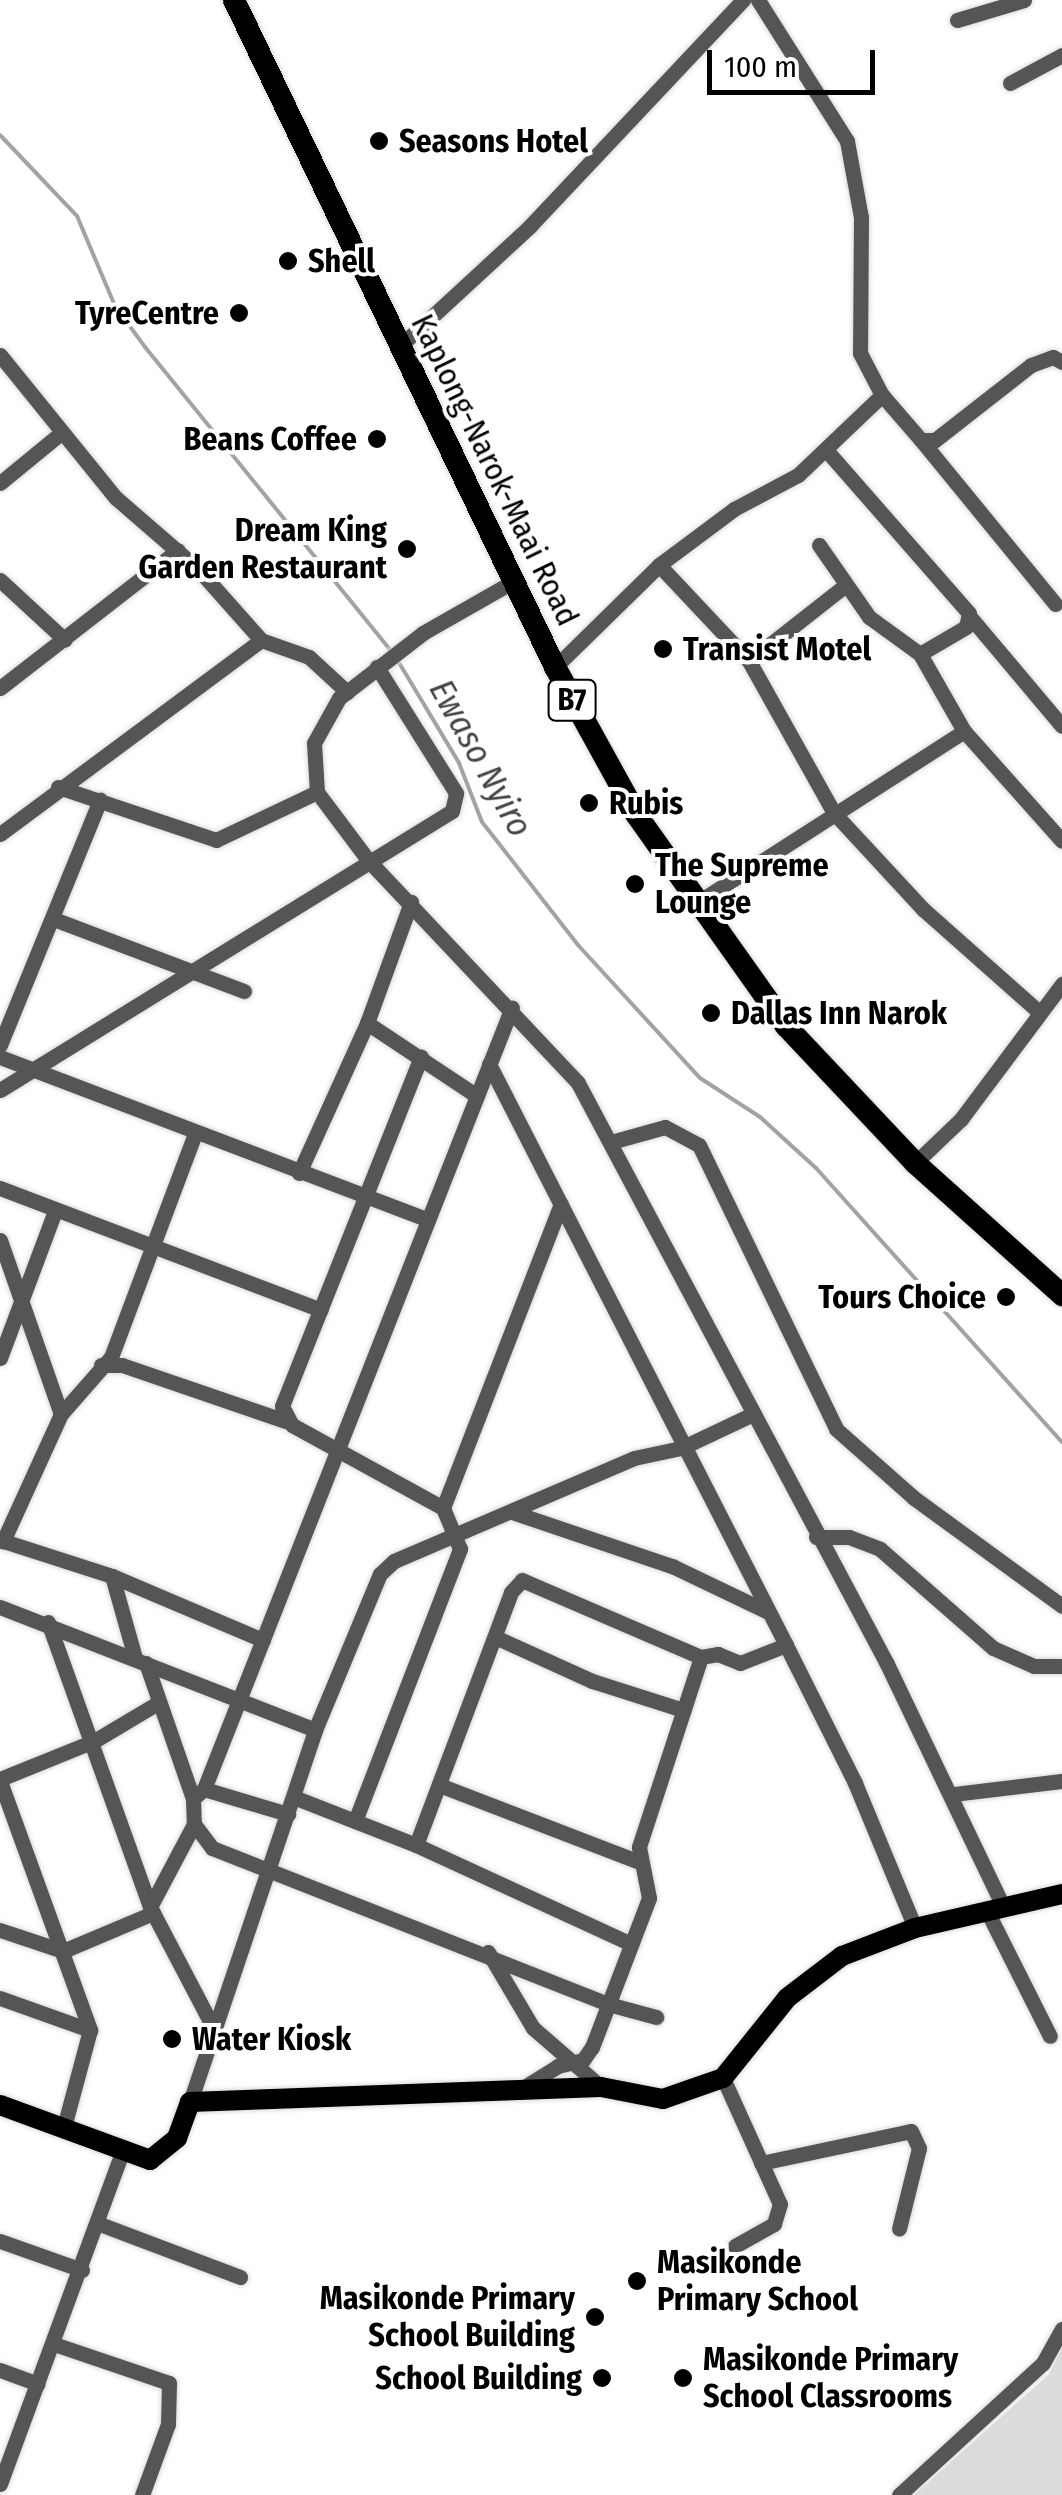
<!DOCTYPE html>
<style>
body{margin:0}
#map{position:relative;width:1062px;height:2495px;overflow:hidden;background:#fff;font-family:"Fira Sans Condensed",sans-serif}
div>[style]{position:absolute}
.green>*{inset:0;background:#dcdcdc}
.stream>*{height:4px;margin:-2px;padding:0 2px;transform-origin:2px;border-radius:2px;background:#a3a3a3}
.roads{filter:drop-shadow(0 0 2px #dbdbdb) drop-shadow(0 0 2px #dbdbdb)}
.minor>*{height:15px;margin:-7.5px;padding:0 7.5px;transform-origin:7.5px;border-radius:7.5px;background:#555}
.major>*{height:20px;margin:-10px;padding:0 10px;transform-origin:10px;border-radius:10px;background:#000}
.highway>*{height:22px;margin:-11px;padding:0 11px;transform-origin:11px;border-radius:11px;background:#000}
.dots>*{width:28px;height:28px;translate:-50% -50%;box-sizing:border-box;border:5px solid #fff;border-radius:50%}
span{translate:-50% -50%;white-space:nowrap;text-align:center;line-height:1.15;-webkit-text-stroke:8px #fff;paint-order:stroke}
.shield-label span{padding:2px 8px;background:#fff;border:2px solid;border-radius:8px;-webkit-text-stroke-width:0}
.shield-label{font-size:30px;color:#000;font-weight:700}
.poi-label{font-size:32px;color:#000;font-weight:700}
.left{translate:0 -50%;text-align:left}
.right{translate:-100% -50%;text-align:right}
.street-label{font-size:32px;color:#000}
.water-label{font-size:35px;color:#444;font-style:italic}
.scale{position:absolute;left:707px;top:50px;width:168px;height:45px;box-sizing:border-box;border:5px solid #000;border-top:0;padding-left:12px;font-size:30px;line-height:35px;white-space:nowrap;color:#000;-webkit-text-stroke:8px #fff;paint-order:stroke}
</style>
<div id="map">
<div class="green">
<div style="clip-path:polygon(1062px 2348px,1062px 2495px,914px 2495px,1049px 2374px)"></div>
</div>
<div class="stream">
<div style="left:0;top:135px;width:112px;rotate:46.5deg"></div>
<div style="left:77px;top:216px;width:98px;rotate:67.1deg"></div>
<div style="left:115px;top:306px;width:51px;rotate:53.8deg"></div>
<div style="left:145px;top:347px;width:394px;rotate:51deg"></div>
<div style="left:398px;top:661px;width:119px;rotate:59.1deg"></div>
<div style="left:459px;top:763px;width:63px;rotate:68.7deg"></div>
<div style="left:482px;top:822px;width:156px;rotate:52deg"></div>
<div style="left:578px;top:945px;width:180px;rotate:47.5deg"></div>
<div style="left:700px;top:1078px;width:72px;rotate:33deg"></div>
<div style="left:760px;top:1117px;width:76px;rotate:42.3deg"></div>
<div style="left:816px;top:1168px;width:368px;rotate:48.1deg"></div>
</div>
<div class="roads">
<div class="minor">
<div style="left:758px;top:0;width:167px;rotate:57.7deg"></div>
<div style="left:847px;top:141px;width:77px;rotate:79.6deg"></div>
<div style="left:861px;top:217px;width:136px;rotate:90.4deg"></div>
<div style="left:860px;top:353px;width:47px;rotate:62.4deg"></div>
<div style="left:882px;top:395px;width:60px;rotate:49.1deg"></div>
<div style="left:921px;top:440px;width:14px"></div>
<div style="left:935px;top:440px;width:122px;rotate:-38deg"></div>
<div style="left:1031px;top:365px;width:23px;rotate:-20deg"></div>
<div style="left:1053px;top:357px;width:10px;rotate:29deg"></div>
<div style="left:957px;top:20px;width:70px;rotate:-16.6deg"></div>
<div style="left:1010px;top:83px;width:59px;rotate:-28.3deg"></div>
<div style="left:399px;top:347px;width:178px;rotate:-42.7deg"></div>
<div style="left:530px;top:226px;width:311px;rotate:-46.7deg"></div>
<div style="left:0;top:355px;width:184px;rotate:51deg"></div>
<div style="left:116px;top:498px;width:108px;rotate:40.9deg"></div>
<div style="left:198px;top:569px;width:95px;rotate:48.4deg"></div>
<div style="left:921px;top:440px;width:212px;rotate:50.7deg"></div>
<div style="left:827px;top:451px;width:215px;rotate:48.8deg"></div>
<div style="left:969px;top:613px;width:14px;rotate:102deg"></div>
<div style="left:966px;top:627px;width:53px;rotate:149.6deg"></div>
<div style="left:920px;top:654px;width:89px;rotate:60.3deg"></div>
<div style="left:0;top:483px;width:80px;rotate:-39.4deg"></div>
<div style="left:819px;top:545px;width:88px;rotate:55.2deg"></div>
<div style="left:869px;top:617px;width:63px;rotate:36deg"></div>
<div style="left:659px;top:565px;width:132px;rotate:46.8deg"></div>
<div style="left:749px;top:661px;width:174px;rotate:60.8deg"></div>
<div style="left:834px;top:813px;width:131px;rotate:47.2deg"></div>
<div style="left:923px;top:909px;width:155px;rotate:41.6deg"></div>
<div style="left:0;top:580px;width:88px;rotate:42.7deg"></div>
<div style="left:514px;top:581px;width:105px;rotate:150.3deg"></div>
<div style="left:423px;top:633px;width:106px;rotate:142.3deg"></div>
<div style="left:339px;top:698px;width:51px;rotate:119.1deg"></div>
<div style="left:314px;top:743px;width:49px;rotate:86.5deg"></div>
<div style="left:317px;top:792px;width:85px;rotate:53.1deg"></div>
<div style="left:368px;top:860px;width:306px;rotate:46.7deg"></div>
<div style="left:578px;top:1083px;width:658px;rotate:61.99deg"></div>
<div style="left:887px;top:1664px;width:266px;rotate:64.4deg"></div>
<div style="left:971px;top:618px;width:141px;rotate:49.9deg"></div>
<div style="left:749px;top:661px;width:120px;rotate:-38.2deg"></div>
<div style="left:555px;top:667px;width:146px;rotate:-44.4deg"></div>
<div style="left:659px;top:565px;width:94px;rotate:-36.7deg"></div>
<div style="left:734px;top:509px;width:72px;rotate:-28deg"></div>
<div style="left:798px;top:475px;width:116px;rotate:-43.6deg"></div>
<div style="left:0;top:688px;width:225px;rotate:-37.8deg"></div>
<div style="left:58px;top:787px;width:167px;rotate:18.5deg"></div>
<div style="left:216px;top:840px;width:112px;rotate:-25.4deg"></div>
<div style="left:0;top:834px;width:325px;rotate:-36.6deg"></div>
<div style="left:261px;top:640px;width:51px;rotate:19.5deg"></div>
<div style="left:309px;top:657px;width:52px;rotate:42.6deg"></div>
<div style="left:698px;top:902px;width:316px;rotate:-32.7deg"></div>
<div style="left:964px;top:731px;width:147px;rotate:48.3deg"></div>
<div style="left:56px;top:920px;width:201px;rotate:20.7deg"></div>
<div style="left:367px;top:1023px;width:132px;rotate:33.6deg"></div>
<div style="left:0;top:1045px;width:265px;rotate:-67.8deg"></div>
<div style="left:0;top:1057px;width:458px;rotate:20.8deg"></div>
<div style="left:489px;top:1064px;width:653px;rotate:62.92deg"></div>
<div style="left:786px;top:1645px;width:49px;rotate:158.6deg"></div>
<div style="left:740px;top:1663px;width:24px;rotate:-158deg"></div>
<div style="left:718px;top:1654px;width:17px;rotate:170deg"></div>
<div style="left:0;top:1090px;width:531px;rotate:-31.69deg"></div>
<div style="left:452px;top:811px;width:18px;rotate:-77deg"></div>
<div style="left:456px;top:793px;width:149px;rotate:-122.1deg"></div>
<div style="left:611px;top:1142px;width:56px;rotate:-15.5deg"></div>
<div style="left:665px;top:1127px;width:38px;rotate:28deg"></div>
<div style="left:699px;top:1145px;width:315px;rotate:64.2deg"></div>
<div style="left:836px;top:1429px;width:104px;rotate:41.5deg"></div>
<div style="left:914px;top:1498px;width:183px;rotate:36.1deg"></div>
<div style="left:915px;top:1163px;width:64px;rotate:-43.7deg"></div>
<div style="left:961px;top:1119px;width:169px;rotate:-53.2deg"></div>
<div style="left:299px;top:1173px;width:165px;rotate:-65.6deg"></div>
<div style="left:367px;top:1023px;width:129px;rotate:-70deg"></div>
<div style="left:0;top:1188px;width:343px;rotate:20.8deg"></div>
<div style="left:0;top:1240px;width:184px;rotate:70.7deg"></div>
<div style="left:61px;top:1414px;width:140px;rotate:114.5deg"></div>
<div style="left:0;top:1358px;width:157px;rotate:-69.5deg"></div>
<div style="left:101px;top:1365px;width:21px"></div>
<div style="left:122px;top:1365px;width:173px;rotate:18.9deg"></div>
<div style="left:61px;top:1414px;width:76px;rotate:-48.7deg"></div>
<div style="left:111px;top:1357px;width:238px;rotate:-69.4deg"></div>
<div style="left:443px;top:1508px;width:326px;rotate:-68.8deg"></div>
<div style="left:515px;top:1513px;width:166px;rotate:18.7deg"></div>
<div style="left:672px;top:1566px;width:106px;rotate:25.6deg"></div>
<div style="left:816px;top:1537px;width:33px"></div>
<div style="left:849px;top:1537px;width:33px;rotate:21deg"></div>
<div style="left:880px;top:1549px;width:150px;rotate:41.2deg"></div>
<div style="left:993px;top:1648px;width:45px;rotate:23.7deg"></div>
<div style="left:1034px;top:1666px;width:28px"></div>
<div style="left:0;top:1540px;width:118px;rotate:17.8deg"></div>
<div style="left:112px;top:1576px;width:164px;rotate:23deg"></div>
<div style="left:112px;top:1576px;width:85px;rotate:74.3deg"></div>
<div style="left:0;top:1607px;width:338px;rotate:21.3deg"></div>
<div style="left:48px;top:1622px;width:303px;rotate:70.3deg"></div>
<div style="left:150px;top:1907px;width:136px;rotate:62.3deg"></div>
<div style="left:495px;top:1637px;width:107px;rotate:24.4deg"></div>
<div style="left:592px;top:1681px;width:96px;rotate:17.7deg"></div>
<div style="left:786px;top:1645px;width:154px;rotate:63.4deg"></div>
<div style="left:855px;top:1783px;width:157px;rotate:67.5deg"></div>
<div style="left:146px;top:1663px;width:144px;rotate:70.9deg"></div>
<div style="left:193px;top:1799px;width:25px;rotate:88deg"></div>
<div style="left:194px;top:1824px;width:30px;rotate:53deg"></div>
<div style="left:212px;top:1848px;width:426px;rotate:21.5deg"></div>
<div style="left:608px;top:2004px;width:50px;rotate:15.2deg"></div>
<div style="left:0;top:1779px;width:101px;rotate:-22deg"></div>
<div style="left:94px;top:1741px;width:72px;rotate:-30.8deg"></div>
<div style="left:0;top:1781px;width:265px;rotate:70.1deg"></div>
<div style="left:90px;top:2030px;width:100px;rotate:105deg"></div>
<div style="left:439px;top:1785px;width:212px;rotate:21deg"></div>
<div style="left:204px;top:1789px;width:840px;rotate:-68.5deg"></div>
<div style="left:954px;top:1794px;width:109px;rotate:-6.9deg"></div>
<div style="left:197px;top:1795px;width:9px;rotate:-41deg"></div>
<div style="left:204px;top:1789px;width:88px;rotate:16.6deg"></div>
<div style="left:296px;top:1798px;width:129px;rotate:21.4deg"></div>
<div style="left:416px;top:1845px;width:270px;rotate:-69.4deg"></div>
<div style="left:511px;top:1592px;width:16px;rotate:-47deg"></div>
<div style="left:522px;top:1580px;width:195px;rotate:23.3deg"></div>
<div style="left:701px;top:1657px;width:200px;rotate:108.1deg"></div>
<div style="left:639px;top:1847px;width:52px;rotate:78.9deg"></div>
<div style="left:649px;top:1898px;width:160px;rotate:110.9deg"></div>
<div style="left:592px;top:2047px;width:16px;rotate:125deg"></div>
<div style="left:583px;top:2060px;width:26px;rotate:167deg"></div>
<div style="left:558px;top:2066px;width:40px;rotate:148deg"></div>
<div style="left:355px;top:1821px;width:292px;rotate:-68.9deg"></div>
<div style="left:460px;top:1549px;width:44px;rotate:-112.5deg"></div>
<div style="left:443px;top:1508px;width:172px;rotate:-151.2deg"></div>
<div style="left:292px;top:1425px;width:21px;rotate:-118deg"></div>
<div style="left:282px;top:1406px;width:376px;rotate:-68.3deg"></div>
<div style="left:416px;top:1845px;width:237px;rotate:24.7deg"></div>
<div style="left:150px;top:1907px;width:94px;rotate:-62.1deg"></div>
<div style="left:986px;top:1909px;width:142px;rotate:63.3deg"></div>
<div style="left:0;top:1930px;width:66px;rotate:18.4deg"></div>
<div style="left:63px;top:1951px;width:98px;rotate:-22.9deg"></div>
<div style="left:488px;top:1952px;width:88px;rotate:59.4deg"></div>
<div style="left:533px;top:2028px;width:90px;rotate:40.9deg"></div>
<div style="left:0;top:1998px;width:96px;rotate:19.6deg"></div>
<div style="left:723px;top:2078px;width:138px;rotate:65.7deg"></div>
<div style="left:780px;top:2204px;width:21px;rotate:107deg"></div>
<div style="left:774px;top:2224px;width:45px;rotate:150.6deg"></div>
<div style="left:190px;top:2102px;width:392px;rotate:-71.4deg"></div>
<div style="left:315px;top:1730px;width:169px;rotate:-67.4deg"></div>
<div style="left:380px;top:1574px;width:19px;rotate:-43deg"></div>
<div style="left:394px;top:1561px;width:261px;rotate:-23.2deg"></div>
<div style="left:634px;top:1458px;width:48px;rotate:-12deg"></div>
<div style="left:681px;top:1448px;width:80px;rotate:-25.3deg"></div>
<div style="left:761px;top:2163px;width:153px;rotate:-12deg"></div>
<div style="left:911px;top:2131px;width:19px;rotate:65deg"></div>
<div style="left:919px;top:2148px;width:83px;rotate:103.9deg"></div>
<div style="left:97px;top:2223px;width:153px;rotate:20.7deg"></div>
<div style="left:0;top:2241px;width:87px;rotate:19.5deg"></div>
<div style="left:54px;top:2344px;width:121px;rotate:18.7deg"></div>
<div style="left:169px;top:2383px;width:41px;rotate:91.4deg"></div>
<div style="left:168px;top:2424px;width:76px;rotate:110.1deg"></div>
<div style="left:0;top:2370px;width:40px;rotate:20.2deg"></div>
<div style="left:0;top:2484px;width:354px;rotate:-69.8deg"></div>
<div style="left:899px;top:2495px;width:195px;rotate:-42.5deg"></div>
<div style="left:1043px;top:2363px;width:39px;rotate:-61deg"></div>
</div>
<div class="major">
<div style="left:0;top:2105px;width:160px;rotate:20.1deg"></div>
<div style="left:150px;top:2160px;width:35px;rotate:-39deg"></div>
<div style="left:177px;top:2138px;width:38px;rotate:-70deg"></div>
<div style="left:190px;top:2102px;width:411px;rotate:-2.1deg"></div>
<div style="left:601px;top:2087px;width:63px;rotate:11deg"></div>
<div style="left:663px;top:2099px;width:64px;rotate:-19.3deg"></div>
<div style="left:723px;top:2078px;width:102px;rotate:-51.3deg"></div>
<div style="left:787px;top:1998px;width:69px;rotate:-37.4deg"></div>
<div style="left:842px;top:1956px;width:78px;rotate:-21deg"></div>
<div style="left:915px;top:1928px;width:151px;rotate:-13deg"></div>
</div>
<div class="highway">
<div style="left:234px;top:0;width:740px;rotate:64.3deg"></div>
<div style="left:555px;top:667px;width:168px;rotate:61.1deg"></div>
<div style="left:636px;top:814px;width:260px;rotate:54.7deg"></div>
<div style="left:786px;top:1026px;width:188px;rotate:46.7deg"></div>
<div style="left:915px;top:1163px;width:198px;rotate:41.9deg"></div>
</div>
</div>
<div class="dots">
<div style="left:379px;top:141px;background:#000"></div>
<div style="left:288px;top:261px;background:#000"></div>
<div style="left:239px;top:313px;background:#000"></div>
<div style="left:377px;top:439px;background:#000"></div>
<div style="left:407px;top:549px;background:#000"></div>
<div style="left:663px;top:649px;background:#000"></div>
<div style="left:589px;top:803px;background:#000"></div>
<div style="left:635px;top:884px;background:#000"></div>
<div style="left:711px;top:1013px;background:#000"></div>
<div style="left:1006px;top:1297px;background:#000"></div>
<div style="left:172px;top:2039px;background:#000"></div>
<div style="left:637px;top:2281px;background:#000"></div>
<div style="left:595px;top:2317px;background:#000"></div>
<div style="left:602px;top:2378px;background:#000"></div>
<div style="left:683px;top:2378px;background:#000"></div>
</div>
<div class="shield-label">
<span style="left:572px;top:700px">B7</span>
</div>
<div class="poi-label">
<span class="left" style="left:399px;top:141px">Seasons Hotel</span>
<span class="left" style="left:308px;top:261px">Shell</span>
<span class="right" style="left:219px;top:313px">TyreCentre</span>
<span class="right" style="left:357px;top:439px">Beans Coffee</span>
<span class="right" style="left:387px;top:549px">Dream King<br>Garden Restaurant</span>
<span class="left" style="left:683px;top:649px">Transist Motel</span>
<span class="left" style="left:609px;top:803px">Rubis</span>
<span class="left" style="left:655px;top:884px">The Supreme<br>Lounge</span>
<span class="left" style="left:731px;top:1013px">Dallas Inn Narok</span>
<span class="right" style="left:986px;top:1297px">Tours Choice</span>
<span class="left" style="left:192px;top:2039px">Water Kiosk</span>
<span class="left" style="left:657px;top:2281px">Masikonde<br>Primary School</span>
<span class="right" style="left:575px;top:2317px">Masikonde Primary<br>School Building</span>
<span class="left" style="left:703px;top:2378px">Masikonde Primary<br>School Classrooms</span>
<span class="right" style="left:582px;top:2378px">School Building</span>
</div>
<div class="street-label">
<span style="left:495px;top:470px;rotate:64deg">Kaplong-Narok-Maai Road</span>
</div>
<div class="water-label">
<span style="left:481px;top:758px;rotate:61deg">Ewaso Nyiro</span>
</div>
<div class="scale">100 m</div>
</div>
